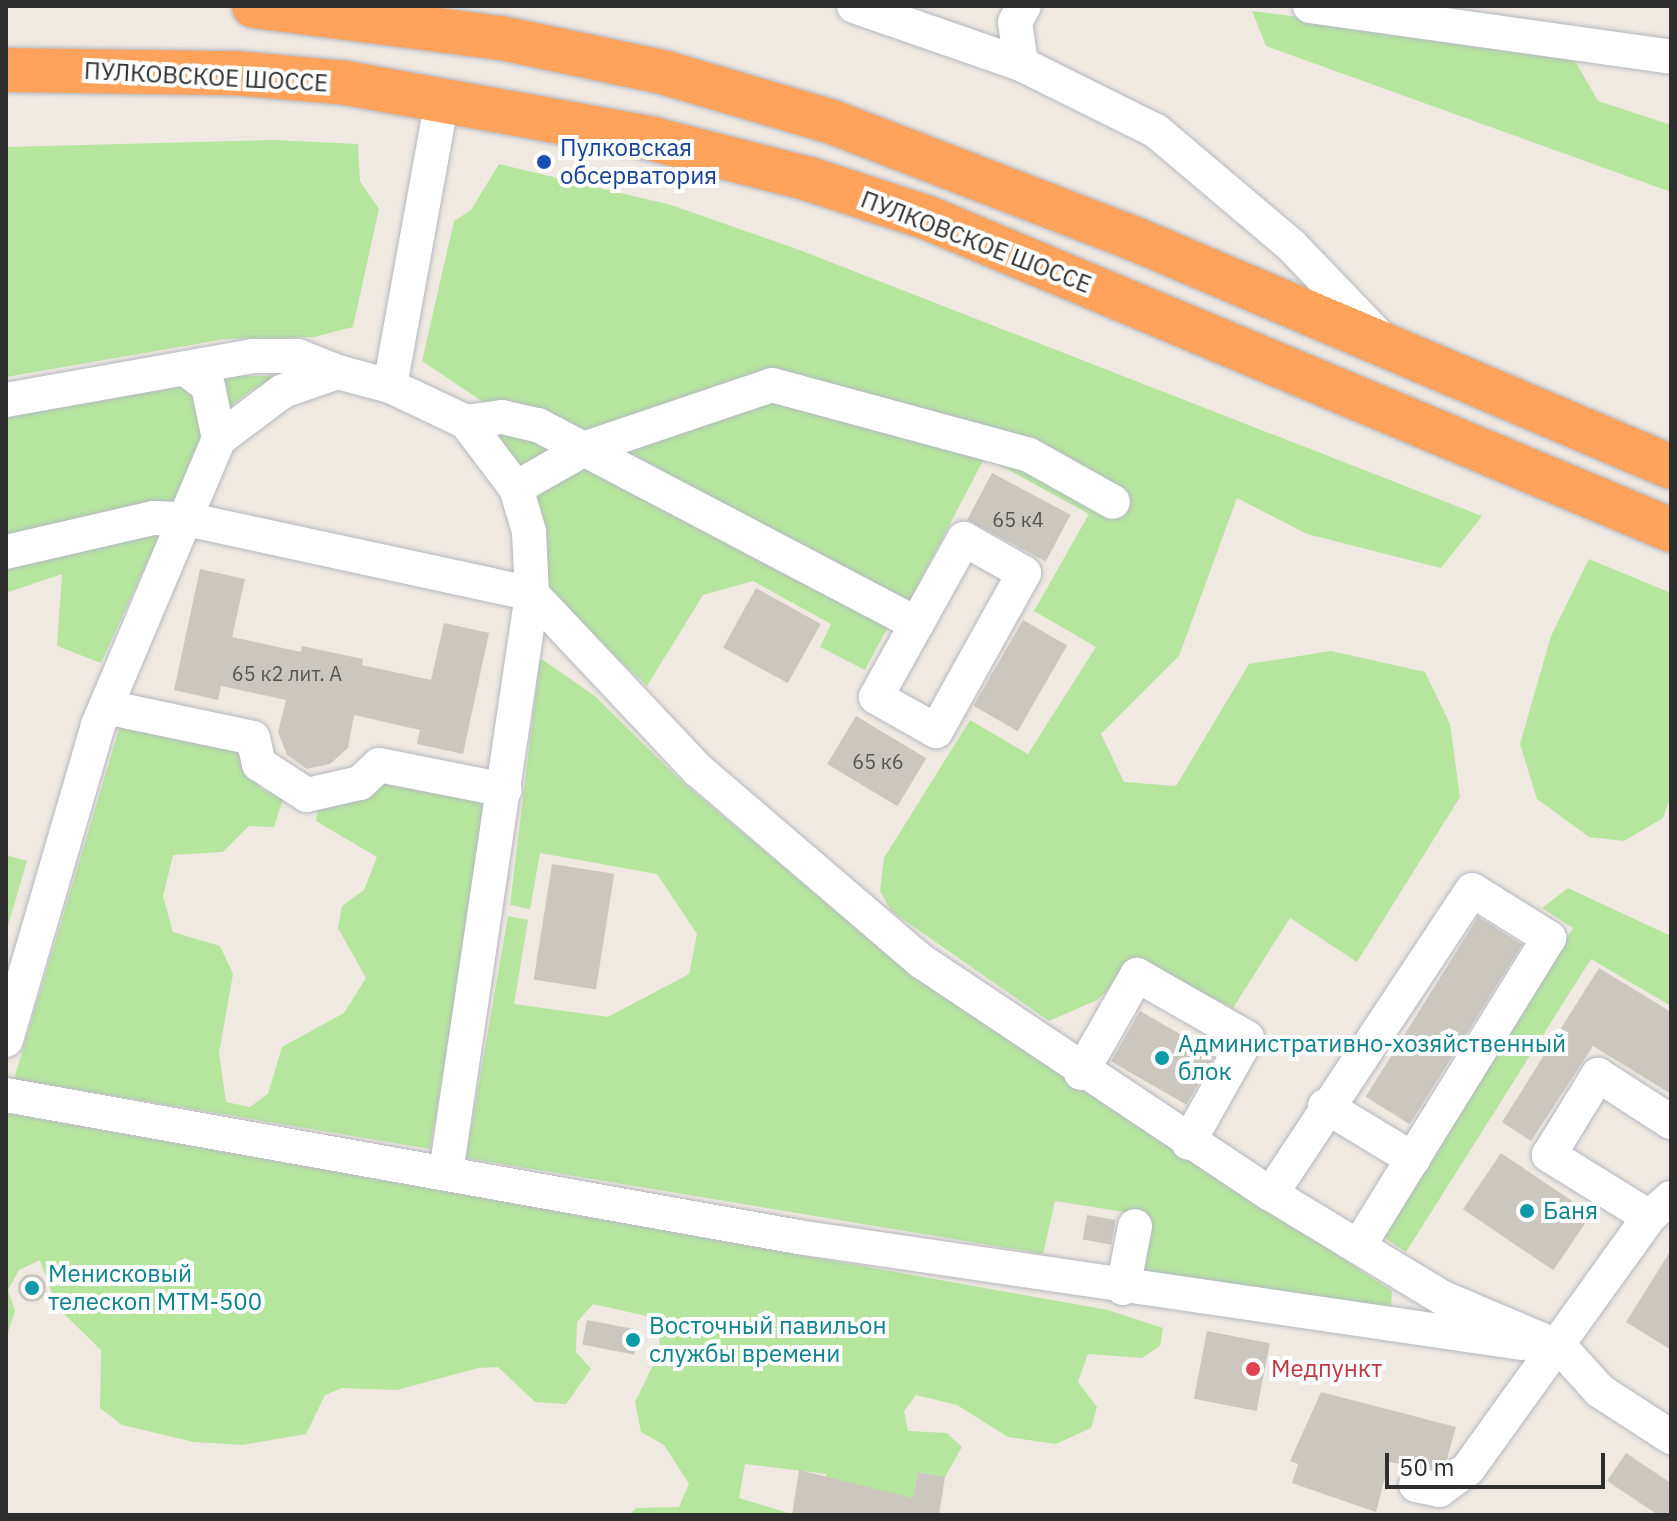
<!DOCTYPE html>
<meta charset="utf-8">
<style>
body{margin:0}
#map{position:relative;width:1677px;height:1521px;overflow:hidden;background:#efe9e1;font-family:"IBM Plex Sans",sans-serif}
div>[style]{position:absolute}
.green>*{inset:0;background:#b6e59e}
.building>*{inset:0;background:#cbc7bf;transform-origin:0 0}
.round{border-radius:50%}
.roads{filter:drop-shadow(0 0 2px #b4b7c1) drop-shadow(0 0 2px #b4b7c1)}
.minor>*{height:34px;margin:-17px;padding:0 17px;transform-origin:17px;border-radius:17px;background:#fff}
.highway>*{height:44px;margin:-22px;padding:0 22px;transform-origin:22px;border-radius:22px;background:#ffa35c}
.dots>*{width:22px;height:22px;translate:-50% -50%;box-sizing:border-box;border:4px solid #fff;border-radius:50%}
span{translate:-50% -50%;white-space:nowrap;text-align:center;line-height:1.15;-webkit-text-stroke:8px #fff;paint-order:stroke}
.number-label{font-size:20px;color:#555452}
.number-label span{-webkit-text-stroke-width:0}
.street-label{font-size:24px;color:#2e2e2e}
.transit-label{font-size:24px;color:#164399}
.left{translate:0 -50%;text-align:left}
.culture-label{font-size:24px;color:#0d838f}
.health-label{font-size:24px;color:#be3a42}
.frame{position:absolute;inset:0;border:8px solid #2e2e2e;pointer-events:none}
.scale{position:absolute;left:1385px;top:1453px;width:220px;height:36px;box-sizing:border-box;border:4px solid #2e2e2e;border-top:0;padding-left:10px;font-size:24px;line-height:28px;white-space:nowrap;color:#2e2e2e;-webkit-text-stroke:6px #fff;paint-order:stroke}
</style>
<div id="map">
<div class="green">
<div style="clip-path:polygon(1252px 11px,1570px 52px,1598px 101px,1671px 125px,1671px 192px,1266px 46px)"></div>
<div style="clip-path:polygon(274px 140px,358px 144px,360px 181px,379px 209px,353px 327px,314px 337px,225px 339px,6px 377px,6px 147px)"></div>
<div style="clip-path:polygon(499px 164px,671px 205px,797px 249px,1482px 516px,1441px 568px,1307px 534px,1237px 498px,1179px 656px,1101px 734px,1124px 782px,1176px 786px,1249px 664px,1331px 651px,1425px 672px,1450px 724px,1460px 797px,1357px 962px,1290px 918px,1233px 1008px,1139px 962px,1097px 1000px,1049px 1021px,891px 911px,880px 891px,884px 858px,970px 720px,1028px 754px,1096px 647px,1034px 611px,1089px 514px,985px 457px,908px 604px,492px 408px,422px 361px,454px 221px,471px 210px)"></div>
<div style="clip-path:polygon(221px 376px,285px 376px,253px 389px,212px 420px,101px 663px,57px 646px,62px 574px,6px 593px,6px 413px)"></div>
<div style="clip-path:polygon(505px 427px,890px 623px,865px 670px,820px 647px,831px 624px,753px 581px,703px 595px,647px 686px,547px 593px,494px 431px)"></div>
<div style="clip-path:polygon(1589px 559px,1671px 593px,1671px 794px,1663px 818px,1624px 841px,1589px 837px,1537px 799px,1520px 744px,1551px 636px)"></div>
<div style="clip-path:polygon(540px 658px,595px 696px,681px 781px,910px 973px,1392px 1291px,1391px 1308px,1140px 1271px,1149px 1216px,1055px 1201px,1043px 1254px,466px 1158px,508px 916px,528px 920px,514px 1004px,608px 1017px,689px 974px,697px 934px,657px 874px,540px 853px,530px 909px,510px 905px)"></div>
<div style="clip-path:polygon(120px 726px,243px 747px,260px 788px,283px 799px,274px 827px,249px 826px,223px 852px,173px 855px,163px 896px,173px 932px,220px 946px,233px 974px,219px 1053px,226px 1102px,250px 1107px,268px 1094px,282px 1047px,344px 1013px,366px 978px,338px 928px,342px 906px,364px 890px,377px 857px,316px 821px,319px 804px,387px 778px,490px 798px,430px 1149px,14px 1079px)"></div>
<div style="clip-path:polygon(6px 855px,27px 861px,6px 932px)"></div>
<div style="clip-path:polygon(1568px 888px,1671px 936px,1671px 1006px,1591px 959px,1406px 1252px,1382px 1236px,1573px 928px,1542px 908px)"></div>
<div style="clip-path:polygon(6px 1113px,1108px 1310px,1163px 1328px,1160px 1346px,1142px 1358px,1088px 1354px,1078px 1382px,1097px 1407px,1091px 1428px,1056px 1444px,1008px 1437px,957px 1405px,916px 1395px,904px 1411px,908px 1431px,947px 1433px,962px 1447px,945px 1477px,918px 1472px,913px 1498px,825px 1482px,826px 1474px,745px 1464px,739px 1498px,795px 1515px,629px 1515px,636px 1508px,679px 1507px,689px 1484px,664px 1445px,641px 1432px,635px 1402px,659px 1353px,660px 1319px,593px 1304px,577px 1322px,576px 1352px,591px 1369px,566px 1404px,535px 1402px,498px 1367px,478px 1368px,397px 1390px,342px 1388px,325px 1395px,306px 1434px,242px 1445px,194px 1442px,122px 1425px,100px 1408px,101px 1350px,57px 1307px,40px 1260px,19px 1270px,8px 1290px,15px 1311px,6px 1339px)"></div>
</div>
<div class="building">
<div style="left:992px;top:473px;width:89px;height:53px;rotate:28deg"></div>
<div style="clip-path:polygon(200px 569px,245px 579px,232px 637px,301px 652px,302px 646px,363px 659px,362px 665px,431px 680px,444px 623px,489px 633px,463px 754px,417px 744px,420px 730px,354px 715px,348px 748px,330px 764px,307px 769px,287px 755px,278px 732px,286px 700px,221px 686px,218px 700px,174px 690px)"></div>
<div style="left:756px;top:588px;width:74px;height:68px;rotate:29deg"></div>
<div style="left:1023px;top:620px;width:51px;height:99px;rotate:30deg"></div>
<div style="left:856px;top:716px;width:82px;height:56px;rotate:31deg"></div>
<div style="left:552px;top:864px;width:63px;height:117px;rotate:9deg"></div>
<div style="left:1478px;top:917px;width:52px;height:212px;rotate:32deg"></div>
<div style="clip-path:polygon(1599px 968px,1671px 1012px,1671px 1094px,1593px 1046px,1531px 1141px,1502px 1122px)"></div>
<div style="left:1140px;top:1011px;width:87px;height:58px;rotate:30deg"></div>
<div style="left:1501px;top:1153px;width:109px;height:68px;rotate:34deg"></div>
<div style="left:1087px;top:1215px;width:29px;height:25px;rotate:10deg"></div>
<div style="clip-path:polygon(1671px 1250px,1671px 1350px,1626px 1322px)"></div>
<div class="round" style="left:18px;top:1274px;width:28px;height:28px"></div>
<div style="left:587px;top:1320px;width:53px;height:25px;rotate:11deg"></div>
<div style="left:1207px;top:1331px;width:64px;height:69px;rotate:11deg"></div>
<div style="clip-path:polygon(1321px 1392px,1456px 1427px,1447px 1459px,1435px 1469px,1389px 1462px,1376px 1512px,1292px 1483px,1298px 1464px,1290px 1461px)"></div>
<div style="clip-path:polygon(1626px 1453px,1671px 1483px,1671px 1515px,1658px 1515px,1607px 1481px)"></div>
<div style="clip-path:polygon(799px 1470px,913px 1498px,918px 1472px,945px 1477px,939px 1515px,792px 1515px)"></div>
</div>
<div class="roads">
<div class="minor">
<div style="left:854px;top:6px;width:177px;rotate:19.2deg"></div>
<div style="left:1021px;top:64px;width:151px;rotate:26.4deg"></div>
<div style="left:1156px;top:131px;width:177px;rotate:40.2deg"></div>
<div style="left:1291px;top:245px;width:136px;rotate:46.2deg"></div>
<div style="left:1310px;top:6px;width:365px;rotate:8deg"></div>
<div style="left:1021px;top:64px;width:42px;rotate:-98.1deg"></div>
<div style="left:1015px;top:22px;width:18px;rotate:-61deg"></div>
<div style="left:187px;top:370px;width:26px;rotate:37deg"></div>
<div style="left:208px;top:386px;width:54px;rotate:78.3deg"></div>
<div style="left:390px;top:386px;width:291px;rotate:-79.7deg"></div>
<div style="left:6px;top:400px;width:251px;rotate:-10.1deg"></div>
<div style="left:253px;top:356px;width:45px"></div>
<div style="left:298px;top:356px;width:43px;rotate:21.8deg"></div>
<div style="left:466px;top:422px;width:36px;rotate:-8deg"></div>
<div style="left:502px;top:417px;width:37px;rotate:13deg"></div>
<div style="left:538px;top:425px;width:428px;rotate:27.7deg"></div>
<div style="left:516px;top:488px;width:81px;rotate:-29.7deg"></div>
<div style="left:586px;top:448px;width:196px;rotate:-18.7deg"></div>
<div style="left:772px;top:385px;width:266px;rotate:15.2deg"></div>
<div style="left:1029px;top:455px;width:96px;rotate:29.2deg"></div>
<div style="left:964px;top:539px;width:69px;rotate:29.5deg"></div>
<div style="left:1024px;top:573px;width:181px;rotate:119.1deg"></div>
<div style="left:936px;top:731px;width:69px;rotate:-150.5deg"></div>
<div style="left:876px;top:697px;width:181px;rotate:-60.9deg"></div>
<div style="left:6px;top:552px;width:151px;rotate:-13deg"></div>
<div style="left:153px;top:518px;width:33px;rotate:2deg"></div>
<div style="left:186px;top:519px;width:354px;rotate:12.2deg"></div>
<div style="left:532px;top:594px;width:242px;rotate:46.7deg"></div>
<div style="left:698px;top:770px;width:294px;rotate:40.6deg"></div>
<div style="left:921px;top:961px;width:420px;rotate:33.7deg"></div>
<div style="left:1271px;top:1194px;width:201px;rotate:31.2deg"></div>
<div style="left:1443px;top:1298px;width:128px;rotate:23deg"></div>
<div style="left:1561px;top:1348px;width:58px;rotate:47.8deg"></div>
<div style="left:1600px;top:1391px;width:85px;rotate:32.9deg"></div>
<div style="left:106px;top:707px;width:150px;rotate:11.9deg"></div>
<div style="left:253px;top:738px;width:27px;rotate:77deg"></div>
<div style="left:259px;top:764px;width:57px;rotate:32.9deg"></div>
<div style="left:307px;top:795px;width:54px;rotate:-12.8deg"></div>
<div style="left:360px;top:783px;width:26px;rotate:-43deg"></div>
<div style="left:379px;top:765px;width:128px;rotate:11.2deg"></div>
<div style="left:6px;top:1040px;width:328px;rotate:-73.7deg"></div>
<div style="left:98px;top:725px;width:311px;rotate:-67.1deg"></div>
<div style="left:219px;top:439px;width:80px;rotate:-36.9deg"></div>
<div style="left:283px;top:391px;width:58px;rotate:-19.1deg"></div>
<div style="left:338px;top:372px;width:54px;rotate:15.1deg"></div>
<div style="left:390px;top:386px;width:84px;rotate:25.3deg"></div>
<div style="left:466px;top:422px;width:83px;rotate:52.9deg"></div>
<div style="left:516px;top:488px;width:45px;rotate:73.2deg"></div>
<div style="left:529px;top:531px;width:63px;rotate:87.3deg"></div>
<div style="left:532px;top:594px;width:584px;rotate:98.46deg"></div>
<div style="left:1081px;top:1073px;width:113px;rotate:-60.3deg"></div>
<div style="left:1137px;top:975px;width:127px;rotate:29.8deg"></div>
<div style="left:1247px;top:1038px;width:120px;rotate:119.3deg"></div>
<div style="left:6px;top:1095px;width:805px;rotate:10.16deg"></div>
<div style="left:798px;top:1237px;width:731px;rotate:8.34deg"></div>
<div style="left:1325px;top:1106px;width:103px;rotate:31.1deg"></div>
<div style="left:1271px;top:1194px;width:364px;rotate:-56.5deg"></div>
<div style="left:1472px;top:890px;width:91px;rotate:31.9deg"></div>
<div style="left:1549px;top:938px;width:363px;rotate:121.7deg"></div>
<div style="left:1649px;top:1217px;width:118px;rotate:-148.2deg"></div>
<div style="left:1549px;top:1155px;width:94px;rotate:-58.5deg"></div>
<div style="left:1598px;top:1075px;width:87px;rotate:32.8deg"></div>
<div style="left:1123px;top:1288px;width:63px;rotate:-79deg"></div>
<div style="left:1416px;top:1485px;width:24px;rotate:12deg"></div>
<div style="left:1439px;top:1490px;width:36px;rotate:-36deg"></div>
<div style="left:1468px;top:1469px;width:310px;rotate:-54.3deg"></div>
<div style="left:1649px;top:1217px;width:29px;rotate:-41deg"></div>
</div>
<div class="highway">
<div style="left:254px;top:6px;width:250px;rotate:7.4deg"></div>
<div style="left:502px;top:38px;width:168px;rotate:12deg"></div>
<div style="left:666px;top:73px;width:173px;rotate:16.4deg"></div>
<div style="left:832px;top:122px;width:325px;rotate:21.1deg"></div>
<div style="left:1135px;top:239px;width:582px;rotate:23.04deg"></div>
<div style="left:6px;top:70px;width:228px;rotate:0.8deg"></div>
<div style="left:234px;top:73px;width:112px;rotate:5.1deg"></div>
<div style="left:346px;top:83px;width:312px;rotate:10.3deg"></div>
<div style="left:653px;top:139px;width:161px;rotate:14.4deg"></div>
<div style="left:809px;top:179px;width:125px;rotate:18.1deg"></div>
<div style="left:928px;top:218px;width:806px;rotate:22.78deg"></div>
</div>
</div>
<div class="dots">
<div style="left:544px;top:162px;background:#1a4fb4"></div>
<div style="left:1162px;top:1058px;background:#0f9aa8"></div>
<div style="left:1527px;top:1211px;background:#0f9aa8"></div>
<div style="left:32px;top:1288px;background:#0f9aa8"></div>
<div style="left:633px;top:1340px;background:#0f9aa8"></div>
<div style="left:1253px;top:1369px;background:#e0444e"></div>
</div>
<div class="number-label">
<span style="left:1018px;top:519px">65 к4</span>
<span style="left:287px;top:673px">65 к2 лит. А</span>
<span style="left:878px;top:761px">65 к6</span>
</div>
<div class="street-label">
<span style="left:206px;top:77px;rotate:3deg">ПУЛКОВСКОЕ ШОССЕ</span>
<span style="left:976px;top:242px;rotate:21deg">ПУЛКОВСКОЕ ШОССЕ</span>
</div>
<div class="transit-label">
<span class="left" style="left:560px;top:162px">Пулковская<br>обсерватория</span>
</div>
<div class="culture-label">
<span class="left" style="left:1178px;top:1058px">Административно-хозяйственный<br>блок</span>
<span class="left" style="left:1543px;top:1211px">Баня</span>
<span class="left" style="left:48px;top:1288px">Менисковый<br>телескоп МТМ-500</span>
<span class="left" style="left:649px;top:1340px">Восточный павильон<br>службы времени</span>
</div>
<div class="health-label">
<span class="left" style="left:1271px;top:1369px">Медпункт</span>
</div>
<div class="frame"></div>
<div class="scale">50 m</div>
</div>
